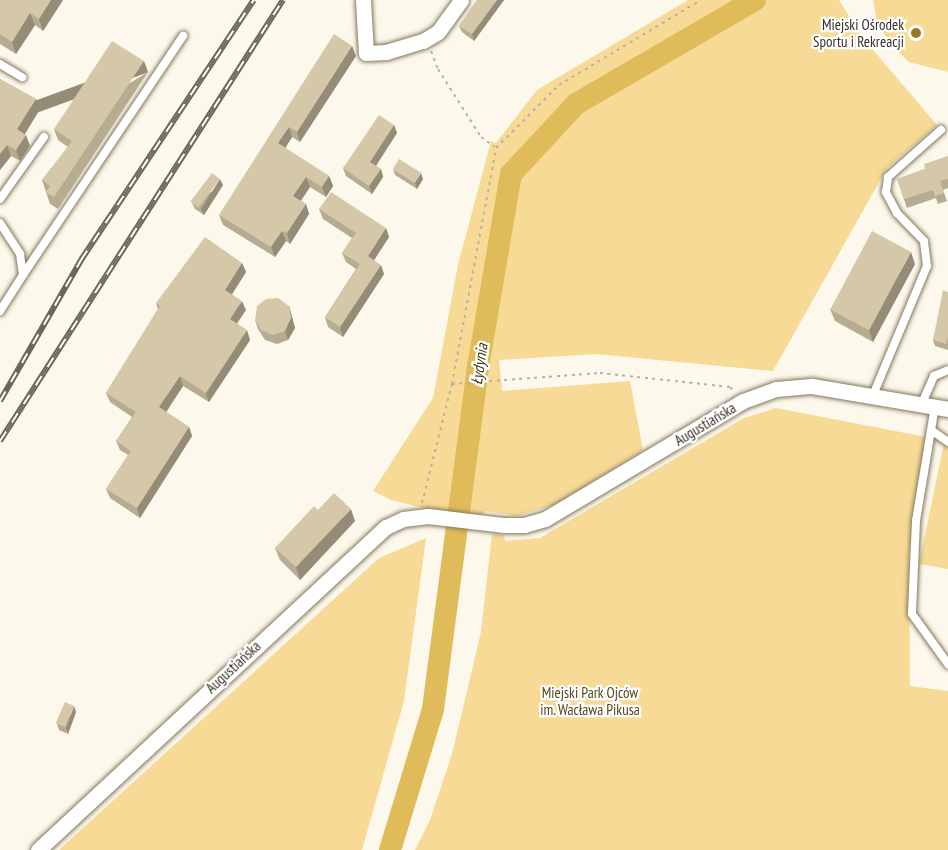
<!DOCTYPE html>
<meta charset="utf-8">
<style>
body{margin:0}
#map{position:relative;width:948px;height:850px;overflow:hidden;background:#fdf8ec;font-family:"PT Sans Narrow",sans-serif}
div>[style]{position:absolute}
.green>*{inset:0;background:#f6da96}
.river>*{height:22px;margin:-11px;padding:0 11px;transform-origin:11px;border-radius:11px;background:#e0bb5a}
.path>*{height:2px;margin-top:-1px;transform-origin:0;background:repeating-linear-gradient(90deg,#b7b2a6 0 3px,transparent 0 7.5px)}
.roads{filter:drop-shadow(0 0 2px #83785c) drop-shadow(0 0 2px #83785c)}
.service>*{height:8px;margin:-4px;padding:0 4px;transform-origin:4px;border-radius:4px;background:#fff}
.minor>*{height:15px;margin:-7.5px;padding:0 7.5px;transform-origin:7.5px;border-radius:7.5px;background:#fff}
.rail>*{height:6px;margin-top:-3px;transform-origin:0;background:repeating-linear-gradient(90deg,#fff 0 11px,#6c675b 0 22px);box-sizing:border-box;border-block:2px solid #6c675b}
.wall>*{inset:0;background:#b6ac91}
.shaded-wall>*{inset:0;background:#948c76;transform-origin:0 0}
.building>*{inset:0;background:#d4c8a9;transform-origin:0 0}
.dots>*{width:16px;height:16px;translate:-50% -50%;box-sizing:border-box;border:3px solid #fff;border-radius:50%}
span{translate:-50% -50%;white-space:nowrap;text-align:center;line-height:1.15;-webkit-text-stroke:4.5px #fff;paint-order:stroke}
.poi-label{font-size:15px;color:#353024}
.right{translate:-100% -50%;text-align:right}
.street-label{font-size:15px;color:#353024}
.park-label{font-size:15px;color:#56471e}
.water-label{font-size:16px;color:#3f3005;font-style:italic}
</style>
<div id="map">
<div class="green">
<div style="clip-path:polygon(688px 0,839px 0,863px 38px,937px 125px,887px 168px,773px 371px,596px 354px,499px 360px,502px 391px,630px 381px,643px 450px,557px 504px,518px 516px,486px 511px,478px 521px,391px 500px,373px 491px,433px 398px,458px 265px,491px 141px,496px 143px,537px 90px)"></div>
<div style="clip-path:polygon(873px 0,948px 0,948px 72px,909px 62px,890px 44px,877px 21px)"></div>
<div style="clip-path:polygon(776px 408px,926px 437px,909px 553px,910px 686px,948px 691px,948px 850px,415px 850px,430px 820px,452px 754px,481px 632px,492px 534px,504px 535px,505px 541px,540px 538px,744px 418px)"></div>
<div style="clip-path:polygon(944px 443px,948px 445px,948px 569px,919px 564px)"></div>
<div style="clip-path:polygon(426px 538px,404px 701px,362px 850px,59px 850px,379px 558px)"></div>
</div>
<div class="river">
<div style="left:390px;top:850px;width:147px;rotate:-73deg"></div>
<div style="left:433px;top:709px;width:351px;rotate:-82.5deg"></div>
<div style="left:479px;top:361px;width:190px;rotate:-80.3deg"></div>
<div style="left:511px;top:174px;width:96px;rotate:-47.1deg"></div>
<div style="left:576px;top:104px;width:207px;rotate:-30.2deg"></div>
</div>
<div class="path">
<div style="left:431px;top:51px;width:19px;rotate:69deg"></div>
<div style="left:438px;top:69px;width:80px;rotate:57.7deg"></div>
<div style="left:481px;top:137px;width:17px;rotate:36deg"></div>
<div style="left:452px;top:384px;width:148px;rotate:-4.3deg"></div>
<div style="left:600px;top:373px;width:131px;rotate:6.1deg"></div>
<div style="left:730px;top:387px;width:6px;rotate:45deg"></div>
<div style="left:422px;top:503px;width:123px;rotate:-75.9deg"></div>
<div style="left:452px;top:384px;width:240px;rotate:-79.4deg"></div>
<div style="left:496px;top:148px;width:89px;rotate:-45deg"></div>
<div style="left:559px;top:85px;width:165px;rotate:-30.9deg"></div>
</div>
<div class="roads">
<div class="service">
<div style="left:0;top:64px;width:26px;rotate:31deg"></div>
<div style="left:0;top:199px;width:76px;rotate:-54.6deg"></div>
<div style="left:0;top:223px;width:37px;rotate:57deg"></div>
<div style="left:20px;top:254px;width:21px;rotate:82deg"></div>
<div style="left:23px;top:275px;width:43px;rotate:122.6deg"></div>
<div style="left:23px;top:275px;width:288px;rotate:-56.2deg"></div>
<div style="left:873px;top:395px;width:140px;rotate:-67.3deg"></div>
<div style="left:927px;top:266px;width:25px;rotate:-97deg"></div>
<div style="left:924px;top:241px;width:39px;rotate:-134deg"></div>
<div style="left:897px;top:213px;width:24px;rotate:-118deg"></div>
<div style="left:886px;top:192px;width:15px;rotate:-82deg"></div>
<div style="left:888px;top:177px;width:71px;rotate:-41.6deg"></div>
<div style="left:922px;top:403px;width:30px;rotate:-66deg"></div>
<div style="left:934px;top:376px;width:15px;rotate:-23deg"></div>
<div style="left:935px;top:406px;width:117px;rotate:99.4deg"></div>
<div style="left:916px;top:521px;width:93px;rotate:92.5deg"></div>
<div style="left:912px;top:614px;width:62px;rotate:54.2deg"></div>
<div style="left:931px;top:430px;width:21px;rotate:35deg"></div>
</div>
<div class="minor">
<div style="left:363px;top:0;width:53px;rotate:86.8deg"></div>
<div style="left:366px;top:53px;width:20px;rotate:-3deg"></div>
<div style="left:386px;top:52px;width:39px;rotate:-17deg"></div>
<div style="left:423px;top:41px;width:17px;rotate:-31deg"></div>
<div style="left:438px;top:32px;width:39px;rotate:-54deg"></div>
<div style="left:38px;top:850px;width:475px;rotate:-42.9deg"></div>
<div style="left:386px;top:527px;width:19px;rotate:-25deg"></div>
<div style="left:403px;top:519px;width:25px;rotate:-7deg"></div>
<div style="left:428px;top:516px;width:77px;rotate:6.8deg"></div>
<div style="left:504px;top:525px;width:20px"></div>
<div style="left:524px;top:525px;width:22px;rotate:-16deg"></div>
<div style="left:545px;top:519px;width:230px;rotate:-30.8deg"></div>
<div style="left:743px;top:401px;width:35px;rotate:-20deg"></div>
<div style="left:776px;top:389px;width:36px;rotate:-5deg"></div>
<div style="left:812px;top:386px;width:138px;rotate:9.6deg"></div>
</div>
</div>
<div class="rail">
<div style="left:0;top:401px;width:163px;rotate:-60.1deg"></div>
<div style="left:81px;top:260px;width:312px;rotate:-56.4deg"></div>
<div style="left:0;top:441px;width:524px;rotate:-57.31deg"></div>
</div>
<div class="wall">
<div style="clip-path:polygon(0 0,63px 0,43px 31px,35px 25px,16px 54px,0 44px)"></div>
<div style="clip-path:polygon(477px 0,504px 0,474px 41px,462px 32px,459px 26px)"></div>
<div style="clip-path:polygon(352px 46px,356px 56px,300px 142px,292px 137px,285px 148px,329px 176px,333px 186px,326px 197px,310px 187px,301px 201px,306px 204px,309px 214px,290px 244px,286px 241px,275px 257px,223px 225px,219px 215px)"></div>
<div style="clip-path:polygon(148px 72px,58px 209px,50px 204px,42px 180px,68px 147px,58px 140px,54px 129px)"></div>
<div style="clip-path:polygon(0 79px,36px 99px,40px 109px,25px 134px,30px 146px,20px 161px,11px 156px,0 170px)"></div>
<div style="clip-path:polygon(394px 125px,397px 133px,376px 166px,381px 169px,383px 177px,372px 194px,346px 176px,343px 168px)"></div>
<div style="clip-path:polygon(948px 156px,948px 188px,943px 190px,947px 201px,938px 204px,936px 198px,907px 208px,897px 179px,925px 169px)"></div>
<div style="clip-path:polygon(393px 169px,423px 179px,417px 189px,395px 175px)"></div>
<div style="clip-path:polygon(223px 185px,204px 215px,195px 209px,192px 203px)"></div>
<div style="clip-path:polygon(319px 209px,386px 228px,389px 237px,374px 260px,384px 274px,343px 337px,328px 327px,325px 317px,356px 269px,346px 262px,342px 253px,352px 238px,323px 219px)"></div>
<div style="clip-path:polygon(242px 263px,246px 272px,232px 294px,246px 310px,237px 324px,250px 340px,209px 402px,183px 386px,166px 412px,189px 427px,192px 436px,140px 518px,110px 498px,106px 489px,128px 455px,120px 450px,116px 441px,132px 417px,110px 402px,106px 393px,158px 309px,156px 303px)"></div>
<div style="clip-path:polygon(915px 264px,873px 342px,835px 321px,830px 309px)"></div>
<div style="clip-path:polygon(948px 292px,948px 350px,935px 346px,933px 340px)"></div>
<div style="clip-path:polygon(289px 306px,295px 328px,288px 340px,277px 344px,265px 340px,258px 329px,255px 320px)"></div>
<div style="clip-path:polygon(318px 510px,355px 521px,300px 580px,280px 560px,275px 548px)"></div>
<div style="clip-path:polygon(76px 712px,68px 734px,59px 730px,57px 724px)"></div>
</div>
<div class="shaded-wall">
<div style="clip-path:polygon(51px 0,63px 0,43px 31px,39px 19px)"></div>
<div style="clip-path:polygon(497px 0,504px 0,474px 41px,472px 34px)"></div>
<div style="clip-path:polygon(30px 13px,35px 25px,16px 54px,12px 42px)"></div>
<div style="clip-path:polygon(352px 46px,356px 56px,300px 142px,297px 132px)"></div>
<div style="left:144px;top:61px;width:12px;height:163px;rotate:70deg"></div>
<div style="clip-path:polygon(36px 99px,40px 109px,21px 140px,17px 129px)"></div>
<div style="clip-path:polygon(394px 125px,397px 133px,373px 170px,370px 162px)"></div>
<div style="clip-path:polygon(289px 127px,292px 137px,282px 153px,278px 143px)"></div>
<div style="clip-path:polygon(26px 135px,30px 146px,20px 161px,16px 150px)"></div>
<div style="clip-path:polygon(7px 145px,11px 156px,0 170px,0 154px)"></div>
<div style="clip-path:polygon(381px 169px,383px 177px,372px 194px,369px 186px)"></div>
<div style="clip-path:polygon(421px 173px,423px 179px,417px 189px,415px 183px)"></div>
<div style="clip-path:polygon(329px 176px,333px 186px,326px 197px,322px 187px)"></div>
<div style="clip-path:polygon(306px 177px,310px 187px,297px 206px,293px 196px)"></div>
<div style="clip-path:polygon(220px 179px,223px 185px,204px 215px,201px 209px)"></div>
<div style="clip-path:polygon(306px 204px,309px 214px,290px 244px,287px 233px)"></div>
<div style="clip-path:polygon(386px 228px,389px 237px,371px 265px,368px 256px)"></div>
<div style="clip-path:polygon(282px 231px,286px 241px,275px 257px,271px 247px)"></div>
<div style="clip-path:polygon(911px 252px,915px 264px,873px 342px,869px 330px)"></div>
<div style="clip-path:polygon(242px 263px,246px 272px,229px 299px,225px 290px)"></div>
<div style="clip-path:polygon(381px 265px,384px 274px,343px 337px,340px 327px)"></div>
<div style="clip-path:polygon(242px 301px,246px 310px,233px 328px,230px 319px)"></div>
<div style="clip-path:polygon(289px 306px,295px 328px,288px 340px,285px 331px)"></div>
<div style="clip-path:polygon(247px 330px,250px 340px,209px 402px,206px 393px)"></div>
<div style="clip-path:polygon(180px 376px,183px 386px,163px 417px,159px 407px)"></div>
<div style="clip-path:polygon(189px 427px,192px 436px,140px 518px,137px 508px)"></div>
<div style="clip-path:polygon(351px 509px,355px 521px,300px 580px,296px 567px)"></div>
<div style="clip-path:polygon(74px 706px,76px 712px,68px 734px,66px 728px)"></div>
</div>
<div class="building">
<div style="clip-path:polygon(0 0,51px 0,39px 19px,30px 13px,12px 42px,0 34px)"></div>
<div style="clip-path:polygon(477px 0,497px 0,472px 34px,459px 26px)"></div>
<div style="clip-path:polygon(334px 34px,352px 46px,297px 132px,289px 127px,278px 143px,329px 176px,322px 187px,306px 177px,293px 196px,306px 204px,287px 233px,282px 231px,271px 247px,219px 215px)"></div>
<div style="clip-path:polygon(112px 41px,144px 61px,54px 197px,46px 192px,50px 186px,42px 180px,72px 141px,54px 129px)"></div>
<div style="clip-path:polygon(0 79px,36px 99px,17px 129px,26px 135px,16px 150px,7px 145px,0 154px)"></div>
<div style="clip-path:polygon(379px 115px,394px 125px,370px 162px,381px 169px,369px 186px,343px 168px)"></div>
<div style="clip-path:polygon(948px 156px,948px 179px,940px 181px,944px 193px,935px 196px,933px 190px,904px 199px,897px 179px,925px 169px,924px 164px)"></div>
<div style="left:399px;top:159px;width:26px;height:12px;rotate:32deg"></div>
<div style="left:212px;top:173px;width:10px;height:36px;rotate:37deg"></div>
<div style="clip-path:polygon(331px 192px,386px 228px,368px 256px,381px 265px,340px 327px,325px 317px,360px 264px,342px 253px,356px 233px,319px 209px)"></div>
<div style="left:872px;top:231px;width:44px;height:89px;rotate:28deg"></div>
<div style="clip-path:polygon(205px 237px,242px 263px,225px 290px,242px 301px,230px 319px,247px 330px,206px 393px,180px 376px,159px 407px,189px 427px,137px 508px,106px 489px,131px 451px,116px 441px,136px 412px,106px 393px,160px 306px,156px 303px)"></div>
<div style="clip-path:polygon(943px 290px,948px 292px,948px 337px,946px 344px,933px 340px)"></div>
<div style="clip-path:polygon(278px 298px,289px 306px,291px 318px,285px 331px,273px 335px,261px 330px,255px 320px,257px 306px,266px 299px)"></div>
<div style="clip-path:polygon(334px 493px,351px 509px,296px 567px,275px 548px,314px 506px,318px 510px)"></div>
<div style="left:65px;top:702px;width:10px;height:23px;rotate:24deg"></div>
</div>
<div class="dots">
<div style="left:916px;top:33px;background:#977821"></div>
</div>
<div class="poi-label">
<span class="right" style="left:904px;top:33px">Miejski Ośrodek<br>Sportu i Rekreacji</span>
</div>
<div class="street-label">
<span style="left:705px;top:424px;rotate:-31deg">Augustiańska</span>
<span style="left:233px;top:667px;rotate:-43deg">Augustiańska</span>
</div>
<div class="park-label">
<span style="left:590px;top:701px">Miejski Park Ojców<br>im. Wacława Pikusa</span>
</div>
<div class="water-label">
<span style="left:479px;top:364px;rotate:-82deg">Łydynia</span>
</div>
</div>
